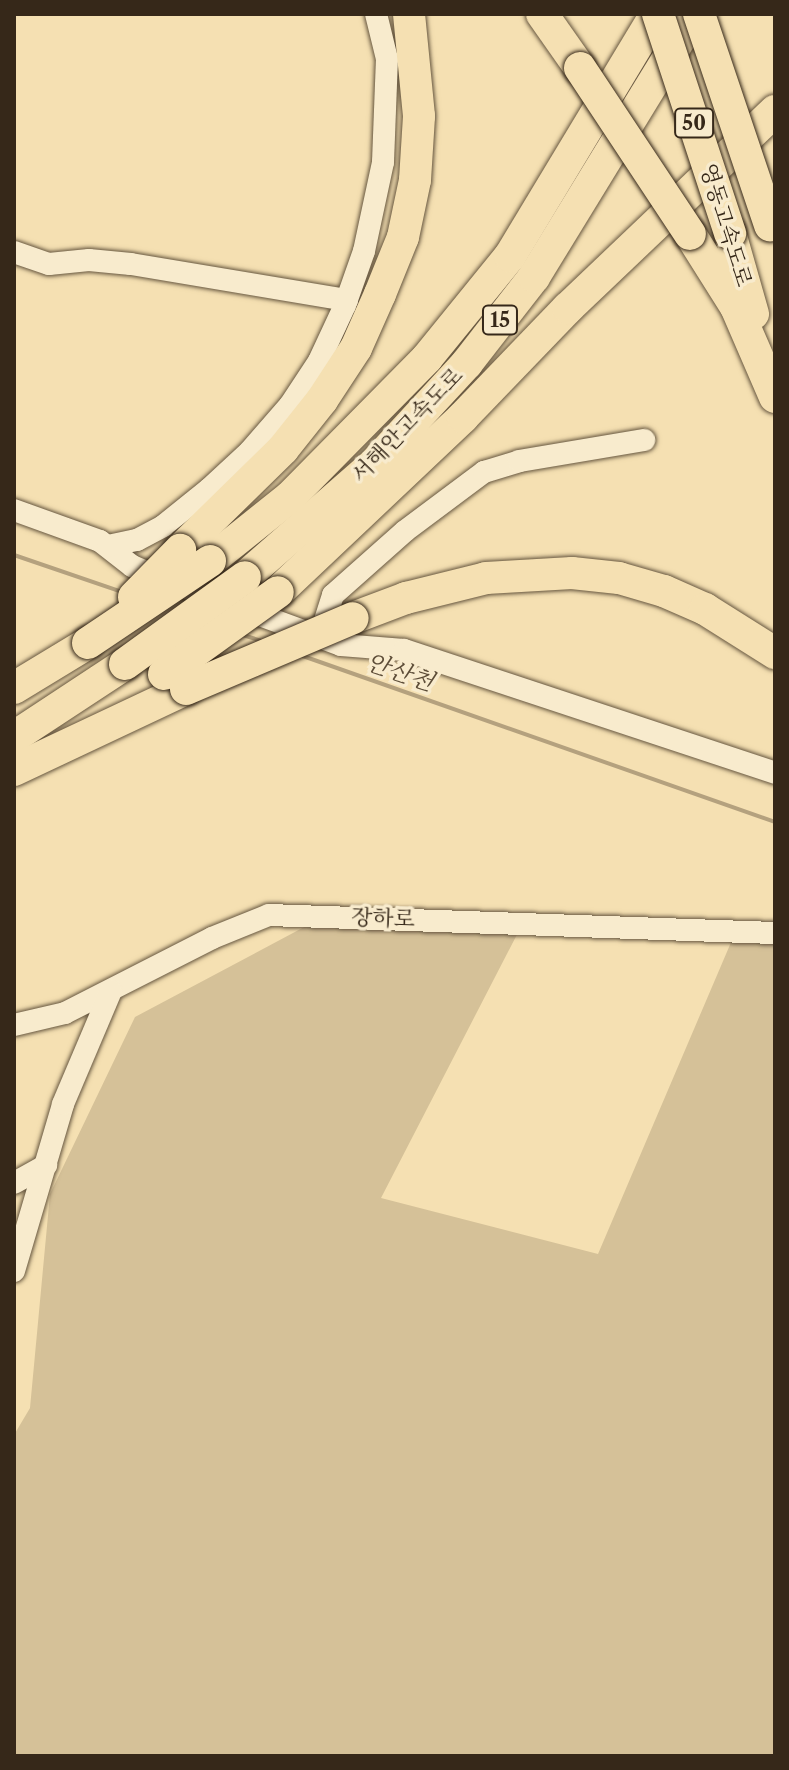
<!DOCTYPE html>
<meta charset="utf-8">
<style>
body{margin:0}
#map{position:relative;width:789px;height:1770px;overflow:hidden;background:#f5e0b2;font-family:"Libre Caslon Text","Noto Serif KR",serif}
div>[style]{position:absolute}
.green>*{inset:0;background:#d5c198}
.stream>*{height:4px;margin:-2px;padding:0 2px;transform-origin:2px;border-radius:2px;background:#b4a17e}
.roads{filter:drop-shadow(0 0 2px #66563f) drop-shadow(0 0 2px #66563f)}
.minor>*{height:22px;margin:-11px;padding:0 11px;transform-origin:11px;border-radius:11px;background:#f8ebcd}
.highway>*{height:32px;margin:-16px;padding:0 16px;transform-origin:16px;border-radius:16px;background:#f5e0b2}
.bridges{filter:drop-shadow(0 0 2px #362819) drop-shadow(0 0 2px #362819)}
.highway-bridge>*{height:32px;margin:-16px;padding:0 16px;transform-origin:16px;border-radius:16px;background:#f5e0b2}
span{translate:-50% -50%;white-space:nowrap;text-align:center;line-height:1.15;-webkit-text-stroke:7px #f8ebcd;paint-order:stroke}
.shield-label span{padding:2px 6px;background:#f8ebcd;border:2px solid;border-radius:6px;-webkit-text-stroke-width:0}
.shield-label{font-size:20px;color:#362819;font-weight:700}
.street-label{font-size:22px;color:#362819}
.water-label{font-size:24px;color:#5c4c37;font-style:italic}
.frame{position:absolute;inset:0;border:16px solid #362819;pointer-events:none}
</style>
<div id="map">
<div class="green">
<div style="clip-path:polygon(323px 917px,525px 919px,381px 1198px,598px 1254px,735px 933px,775px 938px,775px 1756px,14px 1756px,14px 1435px,30px 1408px,50px 1194px,135px 1017px)"></div>
</div>
<div class="stream">
<div style="left:14px;top:555px;width:114px;rotate:18.9deg"></div>
<div style="left:243px;top:635px;width:19px;rotate:18deg"></div>
<div style="left:300px;top:655px;width:504px;rotate:19.37deg"></div>
</div>
<div class="roads">
<div class="minor">
<div style="left:14px;top:252px;width:37px;rotate:19deg"></div>
<div style="left:49px;top:264px;width:40px;rotate:-5.7deg"></div>
<div style="left:89px;top:260px;width:42px;rotate:5.4deg"></div>
<div style="left:131px;top:264px;width:219px;rotate:9.5deg"></div>
<div style="left:14px;top:510px;width:91px;rotate:19.8deg"></div>
<div style="left:100px;top:541px;width:41px;rotate:38deg"></div>
<div style="left:132px;top:566px;width:41px;rotate:22.8deg"></div>
<div style="left:170px;top:582px;width:182px;rotate:20.2deg"></div>
<div style="left:341px;top:645px;width:63px;rotate:4.5deg"></div>
<div style="left:404px;top:650px;width:391px;rotate:18.3deg"></div>
<div style="left:108px;top:546px;width:30px;rotate:-12deg"></div>
<div style="left:137px;top:540px;width:30px;rotate:-28deg"></div>
<div style="left:163px;top:526px;width:59px;rotate:-38.8deg"></div>
<div style="left:209px;top:489px;width:56px;rotate:-42.8deg"></div>
<div style="left:250px;top:451px;width:61px;rotate:-49deg"></div>
<div style="left:290px;top:405px;width:53px;rotate:-56.6deg"></div>
<div style="left:319px;top:361px;width:62px;rotate:-65.1deg"></div>
<div style="left:345px;top:305px;width:57px;rotate:-70.6deg"></div>
<div style="left:364px;top:251px;width:91px;rotate:-77.9deg"></div>
<div style="left:383px;top:162px;width:103px;rotate:-87.8deg"></div>
<div style="left:387px;top:59px;width:46px;rotate:-103.7deg"></div>
<div style="left:320px;top:636px;width:43px;rotate:-72.4deg"></div>
<div style="left:333px;top:595px;width:96px;rotate:-41.6deg"></div>
<div style="left:405px;top:531px;width:99px;rotate:-36.8deg"></div>
<div style="left:484px;top:472px;width:37px;rotate:-17deg"></div>
<div style="left:519px;top:461px;width:127px;rotate:-9.5deg"></div>
<div style="left:14px;top:1025px;width:52px;rotate:-13.2deg"></div>
<div style="left:65px;top:1013px;width:165px;rotate:-27deg"></div>
<div style="left:212px;top:938px;width:61px;rotate:-22deg"></div>
<div style="left:269px;top:915px;width:506px;rotate:2.04deg"></div>
<div style="left:14px;top:1183px;width:37px;rotate:-29deg"></div>
<div style="left:14px;top:1271px;width:174px;rotate:-73.6deg"></div>
<div style="left:63px;top:1104px;width:123px;rotate:-67deg"></div>
</div>
<div class="highway">
<div style="left:542px;top:14px;width:66px;rotate:54.9deg"></div>
<div style="left:730px;top:233px;width:84px;rotate:74.1deg"></div>
<div style="left:690px;top:234px;width:86px;rotate:57.8deg"></div>
<div style="left:736px;top:307px;width:98px;rotate:66.6deg"></div>
<div style="left:180px;top:550px;width:144px;rotate:-44.4deg"></div>
<div style="left:283px;top:449px;width:63px;rotate:-51.5deg"></div>
<div style="left:322px;top:400px;width:62px;rotate:-56.8deg"></div>
<div style="left:356px;top:348px;width:59px;rotate:-66deg"></div>
<div style="left:380px;top:294px;width:61px;rotate:-68deg"></div>
<div style="left:403px;top:237px;width:58px;rotate:-78.1deg"></div>
<div style="left:415px;top:180px;width:64px;rotate:-86.4deg"></div>
<div style="left:419px;top:116px;width:102px;rotate:-95.6deg"></div>
<div style="left:210px;top:561px;width:102px;rotate:-38.7deg"></div>
<div style="left:290px;top:497px;width:195px;rotate:-45.4deg"></div>
<div style="left:427px;top:358px;width:132px;rotate:-50.9deg"></div>
<div style="left:510px;top:256px;width:283px;rotate:-58.9deg"></div>
<div style="left:245px;top:577px;width:170px;rotate:-41.2deg"></div>
<div style="left:373px;top:465px;width:139px;rotate:-47.3deg"></div>
<div style="left:467px;top:363px;width:109px;rotate:-52.1deg"></div>
<div style="left:534px;top:277px;width:308px;rotate:-58.5deg"></div>
<div style="left:278px;top:592px;width:255px;rotate:-43.4deg"></div>
<div style="left:463px;top:417px;width:151px;rotate:-46.1deg"></div>
<div style="left:568px;top:308px;width:286px;rotate:-43.6deg"></div>
<div style="left:353px;top:618px;width:57px;rotate:-20.7deg"></div>
<div style="left:406px;top:598px;width:82px;rotate:-14deg"></div>
<div style="left:486px;top:578px;width:86px;rotate:-3.3deg"></div>
<div style="left:572px;top:573px;width:47px;rotate:6.1deg"></div>
<div style="left:619px;top:578px;width:47px;rotate:16.1deg"></div>
<div style="left:664px;top:591px;width:45px;rotate:23.7deg"></div>
<div style="left:705px;top:609px;width:83px;rotate:32.2deg"></div>
<div style="left:14px;top:688px;width:87px;rotate:-31.3deg"></div>
<div style="left:14px;top:737px;width:133px;rotate:-33.3deg"></div>
<div style="left:14px;top:770px;width:190px;rotate:-25.2deg"></div>
</div>
</div>
<div class="bridges">
<div class="highway-bridge">
<div style="left:658px;top:14px;width:231px;rotate:71.8deg"></div>
<div style="left:699px;top:14px;width:223px;rotate:71.4deg"></div>
<div style="left:580px;top:68px;width:199px;rotate:56.5deg"></div>
<div style="left:134px;top:597px;width:66px;rotate:-45.6deg"></div>
<div style="left:88px;top:643px;width:147px;rotate:-33.9deg"></div>
<div style="left:125px;top:664px;width:148px;rotate:-35.9deg"></div>
<div style="left:164px;top:674px;width:140px;rotate:-35.7deg"></div>
<div style="left:186px;top:689px;width:181px;rotate:-23deg"></div>
</div>
</div>
<div class="shield-label">
<span style="left:694px;top:123px">50</span>
<span style="left:500px;top:320px">15</span>
</div>
<div class="street-label">
<span style="left:726px;top:225px;rotate:73deg">영동고속도로</span>
<span style="left:407px;top:425px;rotate:-46deg">서해안고속도로</span>
<span style="left:383px;top:918px;rotate:2deg">장하로</span>
</div>
<div class="water-label">
<span style="left:400px;top:672px;rotate:19deg">안산천</span>
</div>
<div class="frame"></div>
</div>
